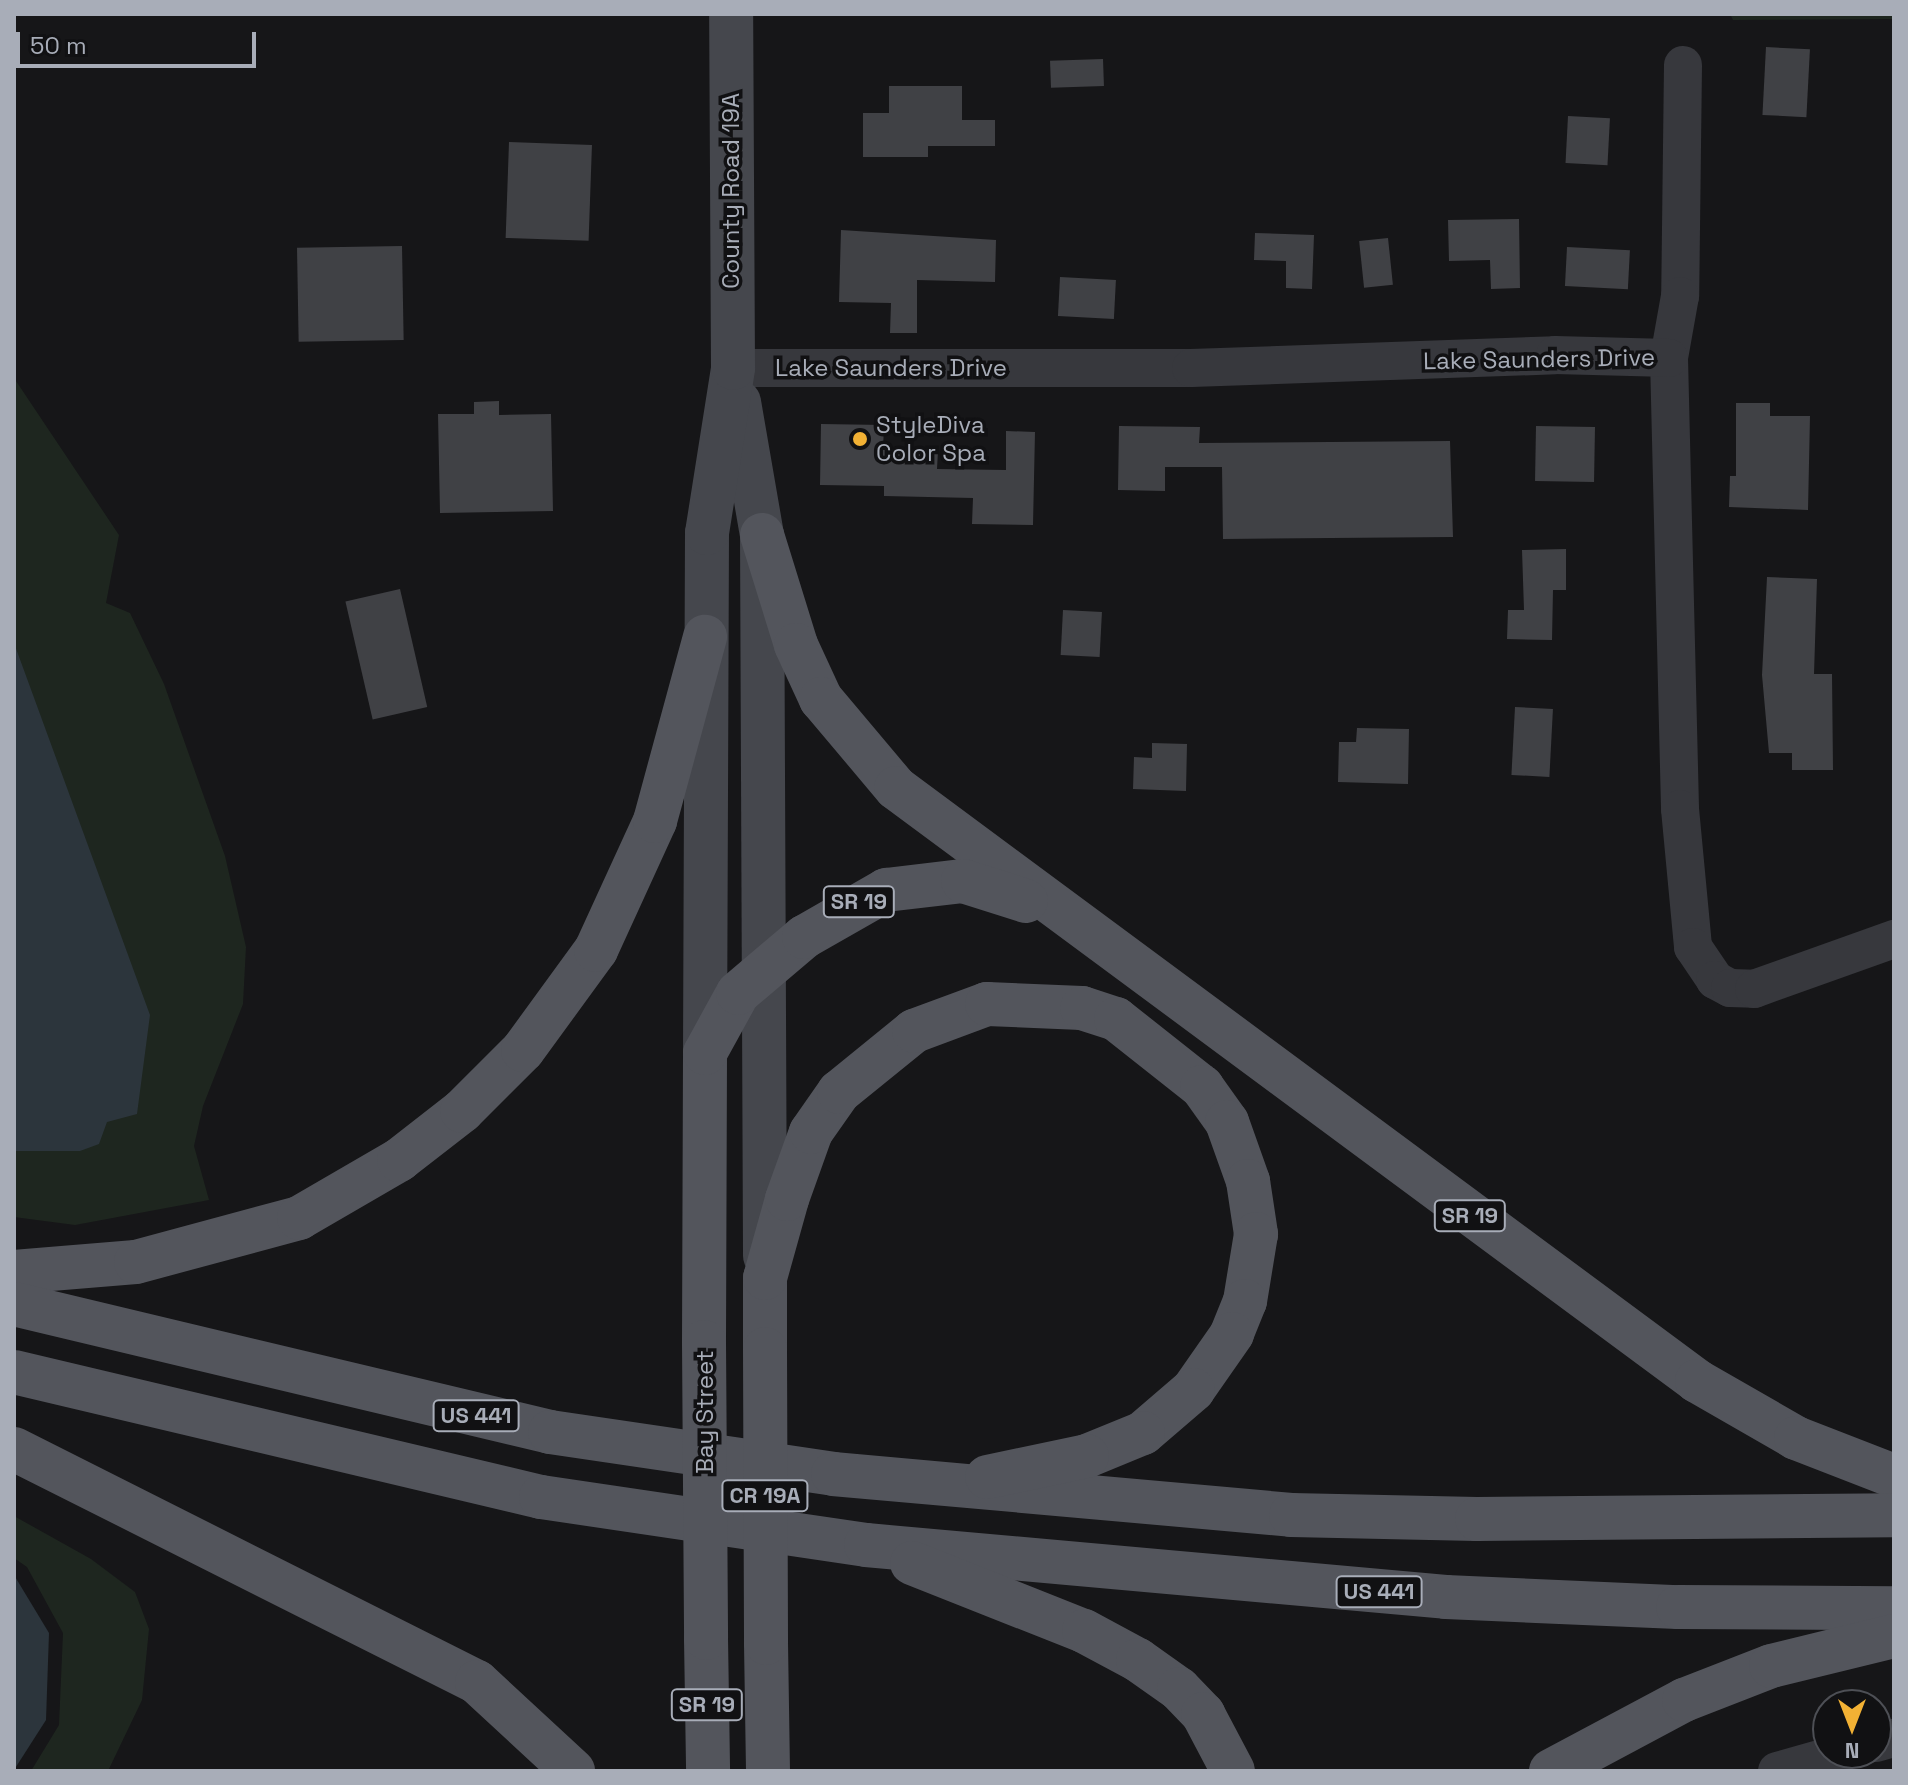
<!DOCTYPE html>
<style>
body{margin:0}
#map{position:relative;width:1908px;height:1785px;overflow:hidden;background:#161618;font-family:"Space Grotesk",sans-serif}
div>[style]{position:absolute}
.green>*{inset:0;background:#1e261f}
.water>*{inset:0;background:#2c353c}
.building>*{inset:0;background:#404145;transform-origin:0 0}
.minor>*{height:38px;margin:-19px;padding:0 19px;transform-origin:19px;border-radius:19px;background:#37383d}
.secondary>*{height:44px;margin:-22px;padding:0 22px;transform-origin:22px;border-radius:22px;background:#45474d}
.primary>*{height:44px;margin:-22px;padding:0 22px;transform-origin:22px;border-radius:22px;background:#53555c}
.primary-bridge>*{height:44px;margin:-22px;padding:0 22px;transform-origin:22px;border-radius:22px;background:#53555c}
.dots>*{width:22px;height:22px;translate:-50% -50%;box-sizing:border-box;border:4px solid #111113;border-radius:50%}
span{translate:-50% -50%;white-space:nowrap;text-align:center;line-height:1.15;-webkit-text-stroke:7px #111113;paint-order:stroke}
.shield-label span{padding:2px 6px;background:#111113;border:2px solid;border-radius:6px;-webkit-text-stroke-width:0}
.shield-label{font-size:22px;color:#a8adb8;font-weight:700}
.street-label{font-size:24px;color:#a8adb8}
.poi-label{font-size:24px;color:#a8adb8}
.left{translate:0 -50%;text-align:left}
.frame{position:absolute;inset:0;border:16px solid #a8adb8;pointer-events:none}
.north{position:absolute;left:1812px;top:1689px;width:80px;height:80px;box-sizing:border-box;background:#111113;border:2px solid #4d4f55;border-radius:50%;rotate:180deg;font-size:22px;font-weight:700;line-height:32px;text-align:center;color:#a8adb8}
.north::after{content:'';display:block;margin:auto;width:28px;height:36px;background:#f2b134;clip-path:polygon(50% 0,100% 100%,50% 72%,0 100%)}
.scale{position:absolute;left:16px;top:32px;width:240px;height:36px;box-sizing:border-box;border:4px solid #a8adb8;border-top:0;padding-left:10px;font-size:24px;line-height:28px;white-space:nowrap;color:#a8adb8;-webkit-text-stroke:6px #111113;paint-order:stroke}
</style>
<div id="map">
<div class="green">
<div style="clip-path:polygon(1730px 14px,1894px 14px,1894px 19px,1733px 20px)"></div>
<div style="clip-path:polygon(14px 378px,119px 535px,106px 603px,130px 613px,164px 684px,225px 856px,246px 947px,243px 1004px,203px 1106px,194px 1146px,209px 1200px,75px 1225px,14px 1217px,14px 1151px,80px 1151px,46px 739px,14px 657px)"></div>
<div style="clip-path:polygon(14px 1516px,91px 1559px,135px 1592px,149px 1629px,142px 1700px,108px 1771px,31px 1771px,59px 1725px,63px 1633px,27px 1567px,14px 1558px)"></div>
</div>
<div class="water">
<div style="clip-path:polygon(14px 643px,150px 1015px,137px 1114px,107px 1122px,99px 1144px,80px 1151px,14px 1151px)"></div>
<div style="clip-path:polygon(14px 1575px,49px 1633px,46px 1720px,14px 1770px)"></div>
</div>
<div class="building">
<div style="left:1766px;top:47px;width:44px;height:68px;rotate:3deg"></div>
<div style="left:1103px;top:59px;width:27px;height:53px;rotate:88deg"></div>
<div style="clip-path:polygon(889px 86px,962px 86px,962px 120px,995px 120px,995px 146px,928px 146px,928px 157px,863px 157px,863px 113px,889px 113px)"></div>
<div style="left:1568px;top:116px;width:42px;height:47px;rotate:3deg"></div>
<div style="left:509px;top:142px;width:83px;height:96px;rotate:2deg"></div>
<div style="clip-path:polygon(1519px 219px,1520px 288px,1491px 289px,1490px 260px,1449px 261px,1448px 220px)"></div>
<div style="clip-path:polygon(841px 230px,996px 240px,995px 282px,917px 280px,917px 333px,890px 333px,891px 303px,839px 302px)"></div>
<div style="clip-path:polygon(1255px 233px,1314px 235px,1312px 289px,1286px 288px,1286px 261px,1254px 260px)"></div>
<div style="left:1388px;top:238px;width:47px;height:29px;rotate:84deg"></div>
<div style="left:402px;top:246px;width:94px;height:105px;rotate:89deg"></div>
<div style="left:1567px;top:247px;width:63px;height:39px;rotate:3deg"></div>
<div style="left:1060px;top:277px;width:56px;height:39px;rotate:3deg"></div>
<div style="clip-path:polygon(499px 401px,499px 415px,551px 414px,553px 511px,440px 513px,438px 414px,474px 414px,474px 402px)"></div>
<div style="clip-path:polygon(1736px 403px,1770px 403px,1770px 416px,1810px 416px,1808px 510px,1729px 507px,1730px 476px,1736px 476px)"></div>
<div style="clip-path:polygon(821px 424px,884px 425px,883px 450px,938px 451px,937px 469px,1006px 470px,1006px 431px,1035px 432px,1033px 525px,972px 524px,973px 498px,884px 496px,884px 486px,820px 485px)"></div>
<div style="clip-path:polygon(1119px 426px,1200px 427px,1199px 443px,1450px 441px,1453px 537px,1223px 539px,1222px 467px,1165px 467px,1165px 491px,1118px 490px)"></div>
<div style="left:1536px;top:426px;width:59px;height:55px;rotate:1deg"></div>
<div style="clip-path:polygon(1566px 549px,1566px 590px,1553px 590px,1552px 640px,1507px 639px,1508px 610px,1524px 610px,1522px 550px)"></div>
<div style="clip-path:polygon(1767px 577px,1817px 579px,1814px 674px,1832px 674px,1833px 770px,1792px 770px,1792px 753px,1769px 753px,1762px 675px)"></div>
<div style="left:400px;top:589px;width:121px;height:56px;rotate:77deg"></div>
<div style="left:1063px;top:610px;width:39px;height:45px;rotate:3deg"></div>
<div style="left:1515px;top:707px;width:38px;height:68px;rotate:3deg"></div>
<div style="clip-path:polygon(1357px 728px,1409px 729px,1408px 784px,1338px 782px,1339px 742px,1356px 742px)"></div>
<div style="clip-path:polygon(1152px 743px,1187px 744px,1186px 791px,1133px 789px,1134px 757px,1152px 758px)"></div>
</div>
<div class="minor">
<div style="left:1683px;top:65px;width:231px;rotate:90.7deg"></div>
<div style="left:1680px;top:296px;width:63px;rotate:100.1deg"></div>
<div style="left:1669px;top:358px;width:451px;rotate:88.6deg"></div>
<div style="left:1680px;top:809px;width:139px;rotate:84.6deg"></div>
<div style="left:1693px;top:947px;width:40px;rotate:56deg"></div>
<div style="left:1715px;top:980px;width:17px;rotate:28deg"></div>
<div style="left:1730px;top:988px;width:24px;rotate:2deg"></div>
<div style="left:1754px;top:989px;width:149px;rotate:-19.7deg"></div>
<div style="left:733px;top:368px;width:458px"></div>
<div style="left:1191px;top:368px;width:364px;rotate:-2deg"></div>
<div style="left:1555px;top:355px;width:114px;rotate:1.5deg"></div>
<div style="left:1876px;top:1743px;width:19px;rotate:-16deg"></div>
<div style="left:1777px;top:1771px;width:66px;rotate:-15.9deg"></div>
</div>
<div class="secondary">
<div style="left:739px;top:402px;width:135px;rotate:80.2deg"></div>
<div style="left:762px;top:535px;width:721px;rotate:89.76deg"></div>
<div style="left:705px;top:1053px;width:520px;rotate:-89.78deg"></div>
<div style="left:707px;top:533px;width:167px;rotate:-81deg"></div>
<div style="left:733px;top:368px;width:354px;rotate:-90.3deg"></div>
</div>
<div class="primary">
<div style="left:762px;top:535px;width:115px;rotate:72.8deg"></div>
<div style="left:796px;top:645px;width:60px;rotate:65.2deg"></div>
<div style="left:821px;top:699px;width:116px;rotate:49.9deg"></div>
<div style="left:896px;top:788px;width:997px;rotate:36.51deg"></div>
<div style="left:1697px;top:1381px;width:114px;rotate:29.9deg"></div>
<div style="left:1796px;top:1438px;width:105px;rotate:21.2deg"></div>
<div style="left:14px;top:1272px;width:122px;rotate:-4.7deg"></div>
<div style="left:136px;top:1262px;width:169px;rotate:-15.1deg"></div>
<div style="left:299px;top:1218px;width:116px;rotate:-30.1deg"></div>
<div style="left:399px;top:1160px;width:80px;rotate:-37.9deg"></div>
<div style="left:462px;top:1111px;width:86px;rotate:-45deg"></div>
<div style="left:523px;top:1050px;width:124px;rotate:-53.9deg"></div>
<div style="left:596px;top:950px;width:142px;rotate:-65.4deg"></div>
<div style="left:655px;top:821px;width:191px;rotate:-74.8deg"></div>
<div style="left:14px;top:1304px;width:551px;rotate:13.43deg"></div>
<div style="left:550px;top:1432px;width:286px;rotate:8.4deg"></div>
<div style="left:833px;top:1474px;width:460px;rotate:5.1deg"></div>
<div style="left:1291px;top:1515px;width:186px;rotate:1.2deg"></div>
<div style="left:1477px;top:1519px;width:417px;rotate:-0.5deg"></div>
<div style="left:704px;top:1342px;width:289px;rotate:-89.8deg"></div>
<div style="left:705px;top:1053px;width:68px;rotate:-61.2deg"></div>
<div style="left:738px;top:993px;width:87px;rotate:-40.3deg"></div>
<div style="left:804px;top:937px;width:95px;rotate:-29.8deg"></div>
<div style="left:886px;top:890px;width:78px;rotate:-6.7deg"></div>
<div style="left:963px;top:881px;width:66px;rotate:17.6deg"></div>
<div style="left:765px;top:1349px;width:71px;rotate:-90deg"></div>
<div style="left:765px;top:1278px;width:82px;rotate:-74.4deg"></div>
<div style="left:787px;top:1199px;width:71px;rotate:-70.3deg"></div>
<div style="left:811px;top:1132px;width:49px;rotate:-55deg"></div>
<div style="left:839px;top:1092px;width:97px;rotate:-39.1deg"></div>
<div style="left:914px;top:1031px;width:78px;rotate:-20.3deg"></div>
<div style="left:987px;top:1004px;width:95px;rotate:2.4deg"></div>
<div style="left:1082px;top:1008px;width:36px;rotate:18deg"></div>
<div style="left:1116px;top:1019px;width:110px;rotate:38.3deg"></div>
<div style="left:1202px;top:1087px;width:43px;rotate:54.5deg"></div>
<div style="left:1227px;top:1122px;width:63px;rotate:70.4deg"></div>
<div style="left:1248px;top:1181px;width:54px;rotate:81.4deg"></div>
<div style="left:1256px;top:1234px;width:68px;rotate:99.3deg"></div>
<div style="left:1245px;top:1301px;width:35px;rotate:112deg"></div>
<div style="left:1232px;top:1334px;width:68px;rotate:124.9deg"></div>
<div style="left:1193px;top:1390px;width:66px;rotate:139.3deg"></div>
<div style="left:1143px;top:1433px;width:61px;rotate:157.7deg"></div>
<div style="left:1087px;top:1456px;width:102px;rotate:168.1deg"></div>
<div style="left:14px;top:1372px;width:542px;rotate:13.34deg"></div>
<div style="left:541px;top:1497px;width:329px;rotate:8.4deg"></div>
<div style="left:866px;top:1545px;width:582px;rotate:5.12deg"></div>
<div style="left:1446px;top:1597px;width:232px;rotate:2.5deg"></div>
<div style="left:1678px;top:1607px;width:216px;rotate:0.3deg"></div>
<div style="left:14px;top:1449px;width:518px;rotate:26.71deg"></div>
<div style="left:477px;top:1682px;width:131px;rotate:42.8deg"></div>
<div style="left:912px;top:1563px;width:185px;rotate:21.6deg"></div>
<div style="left:1084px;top:1631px;width:61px;rotate:28.2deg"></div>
<div style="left:1138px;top:1660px;width:50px;rotate:35.3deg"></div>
<div style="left:1179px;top:1689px;width:35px;rotate:46deg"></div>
<div style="left:1203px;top:1714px;width:64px;rotate:62.2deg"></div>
<div style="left:706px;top:1638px;width:133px;rotate:89.1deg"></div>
<div style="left:766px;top:1643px;width:128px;rotate:89.1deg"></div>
<div style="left:1551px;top:1771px;width:151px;rotate:-28.1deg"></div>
<div style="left:1684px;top:1700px;width:93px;rotate:-21.3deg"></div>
<div style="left:1771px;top:1666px;width:127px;rotate:-13.7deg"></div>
</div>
<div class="primary-bridge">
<div style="left:704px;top:1342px;width:296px;rotate:89.6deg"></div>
<div style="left:765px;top:1349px;width:294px;rotate:89.8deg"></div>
</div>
<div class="dots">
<div style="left:860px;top:439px;background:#f2b134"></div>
</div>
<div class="shield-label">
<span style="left:859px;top:902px">SR 19</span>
<span style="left:1470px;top:1216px">SR 19</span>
<span style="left:476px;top:1416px">US 441</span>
<span style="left:765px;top:1496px">CR 19A</span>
<span style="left:1379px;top:1592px">US 441</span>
<span style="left:707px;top:1705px">SR 19</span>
</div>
<div class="street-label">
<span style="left:731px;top:191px;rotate:-90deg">County Road 19A</span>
<span style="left:1539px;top:359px;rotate:-1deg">Lake Saunders Drive</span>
<span style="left:891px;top:368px">Lake Saunders Drive</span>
<span style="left:705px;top:1412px;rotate:-90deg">Bay Street</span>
</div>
<div class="poi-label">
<span class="left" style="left:876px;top:439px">StyleDiva<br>Color Spa</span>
</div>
<div class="frame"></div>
<div class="north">N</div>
<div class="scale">50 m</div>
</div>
